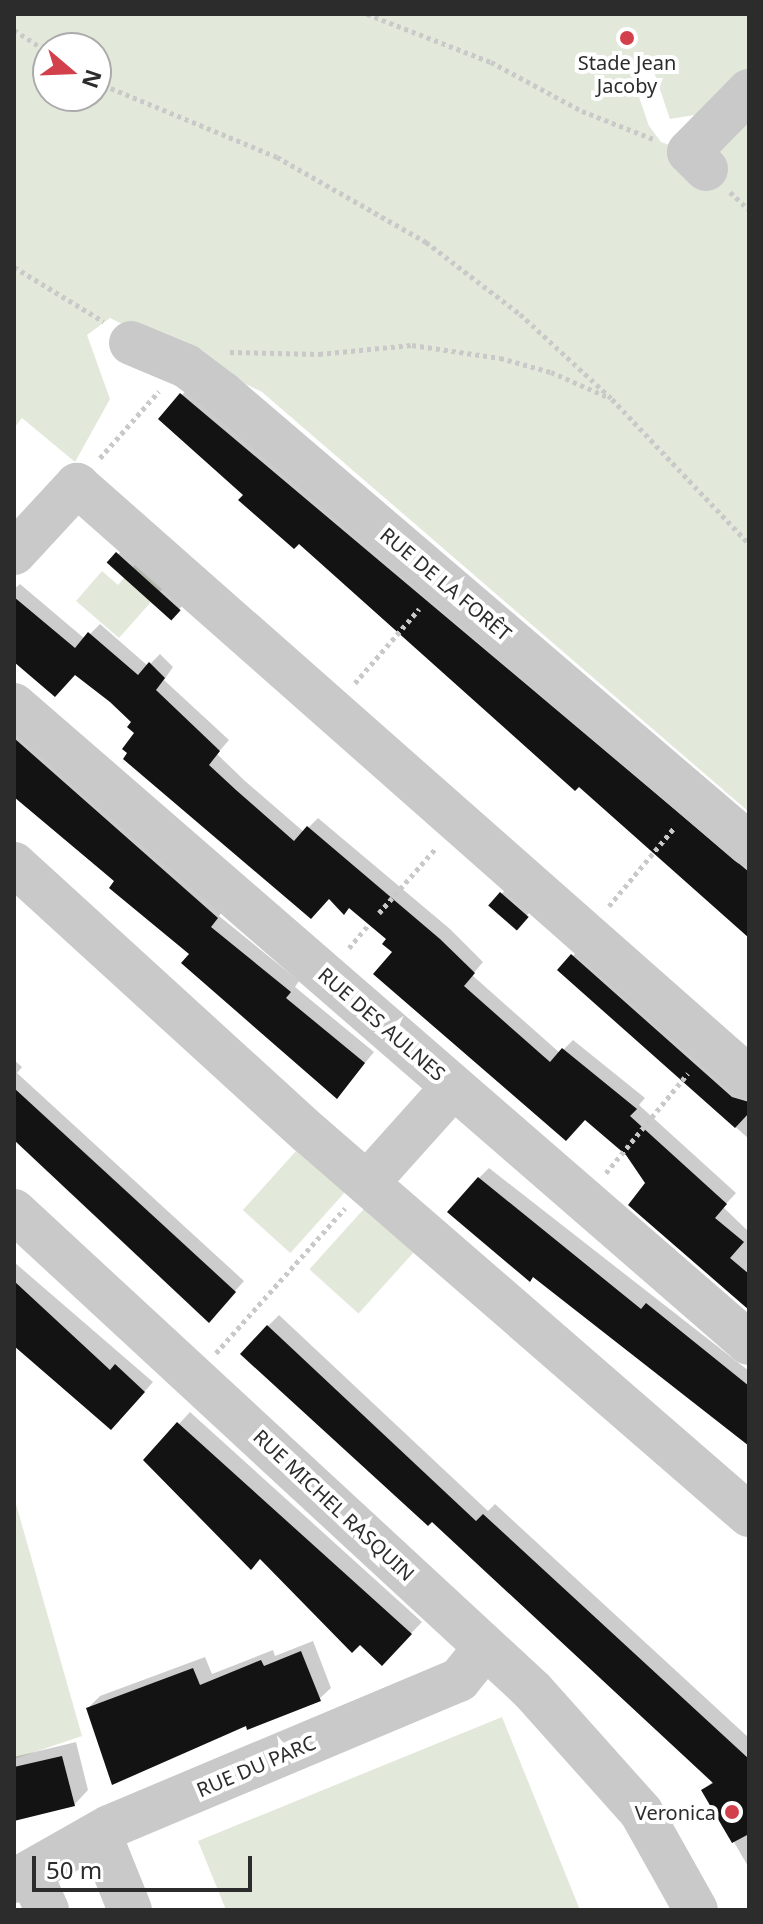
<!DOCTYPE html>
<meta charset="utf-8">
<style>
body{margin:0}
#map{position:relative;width:763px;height:1924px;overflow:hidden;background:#fff;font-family:"Noto Sans",sans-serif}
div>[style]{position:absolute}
.green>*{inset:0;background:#e2e8da;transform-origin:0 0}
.shadow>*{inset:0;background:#0003;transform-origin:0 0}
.building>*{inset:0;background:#131313;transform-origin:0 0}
.path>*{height:5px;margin-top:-2.5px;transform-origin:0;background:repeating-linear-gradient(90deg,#c9c9c9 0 4px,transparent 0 8px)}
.minor>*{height:44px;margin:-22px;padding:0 22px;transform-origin:22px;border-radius:22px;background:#c9c9c9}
.dots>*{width:22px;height:22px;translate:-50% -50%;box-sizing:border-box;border:4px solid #fff;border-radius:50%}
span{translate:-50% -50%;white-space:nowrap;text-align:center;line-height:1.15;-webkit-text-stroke:8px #fff;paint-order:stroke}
.poi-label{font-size:20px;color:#2c2c2c}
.right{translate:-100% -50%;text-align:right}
.street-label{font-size:20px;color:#2c2c2c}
.frame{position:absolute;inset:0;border:16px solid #2c2c2c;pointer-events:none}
.north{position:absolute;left:32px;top:32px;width:80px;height:80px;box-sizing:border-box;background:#fff;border:2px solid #ababab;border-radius:50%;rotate:109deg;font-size:22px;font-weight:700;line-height:32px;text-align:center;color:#2c2c2c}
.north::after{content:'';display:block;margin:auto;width:28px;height:36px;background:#d1404b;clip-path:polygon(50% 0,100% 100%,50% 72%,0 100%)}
.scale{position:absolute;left:32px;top:1856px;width:220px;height:36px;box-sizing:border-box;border:4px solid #2c2c2c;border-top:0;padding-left:10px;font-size:24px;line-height:28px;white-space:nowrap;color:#2c2c2c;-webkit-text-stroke:6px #fff;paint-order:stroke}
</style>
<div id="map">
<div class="green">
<div style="clip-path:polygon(evenodd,14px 14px,749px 14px,749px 812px,262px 392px,110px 318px,87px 335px,110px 399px,75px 462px,22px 418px,14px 428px,14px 14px,48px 48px,96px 48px,96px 96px,48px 96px,48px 48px,14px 14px,651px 63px,670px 119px,731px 109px,689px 152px,661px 142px,649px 126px,630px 71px,651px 63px)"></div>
<div style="clip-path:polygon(138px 561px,166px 585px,119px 638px,76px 601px,102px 571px,118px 585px)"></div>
<div style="left:305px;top:1141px;width:64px;height:93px;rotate:42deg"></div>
<div style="left:371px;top:1201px;width:66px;height:92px;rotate:42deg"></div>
<div style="clip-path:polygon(14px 1497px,82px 1736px,14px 1759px)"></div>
<div style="clip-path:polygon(502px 1717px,580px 1910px,226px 1910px,198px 1841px)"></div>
</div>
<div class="shadow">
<div style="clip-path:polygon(193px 383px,749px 855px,749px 933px,161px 418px)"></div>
<div style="left:122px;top:550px;width:82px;height:18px;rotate:41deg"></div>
<div style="clip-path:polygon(20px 584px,85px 639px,100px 624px,148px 666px,160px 654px,173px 667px,164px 680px,229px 740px,217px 754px,245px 781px,304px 832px,318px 818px,450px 929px,483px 962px,472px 975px,560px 1053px,573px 1040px,645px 1098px,639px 1105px,736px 1193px,723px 1207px,749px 1232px,749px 1309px,628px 1154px,394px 952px,389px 938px,137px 733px,133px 721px,75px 672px,14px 659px,14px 589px)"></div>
<div style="clip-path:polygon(14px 720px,226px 907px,219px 916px,299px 981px,295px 987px,374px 1052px,346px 1086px,14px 793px)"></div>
<div style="left:506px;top:889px;width:33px;height:23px;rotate:41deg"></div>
<div style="clip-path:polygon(581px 947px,749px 1091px,749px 1139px,560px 970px)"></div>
<div style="clip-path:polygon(14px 1060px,22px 1067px,17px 1073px,244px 1281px,218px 1310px,14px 1138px)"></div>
<div style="clip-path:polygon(489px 1168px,749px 1371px,749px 1441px,479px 1178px)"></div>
<div style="clip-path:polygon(14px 1262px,153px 1382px,121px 1418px,14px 1341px)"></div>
<div style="clip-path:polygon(279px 1315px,488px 1511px,495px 1504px,749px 1738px,749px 1868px,704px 1790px,713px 1781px,268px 1326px)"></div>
<div style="clip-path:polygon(190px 1412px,422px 1622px,393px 1652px,360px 1643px,146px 1460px)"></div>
<div style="clip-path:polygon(313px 1641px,331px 1688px,319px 1699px,247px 1724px,88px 1708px,100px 1696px,205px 1657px,212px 1674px,273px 1650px,275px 1656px)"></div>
<div style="clip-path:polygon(76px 1742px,88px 1790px,74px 1805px,14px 1819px,14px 1757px)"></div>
</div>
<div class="building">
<div style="clip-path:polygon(180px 393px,749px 872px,749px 938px,579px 787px,575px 791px,299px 544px,294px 549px,238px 500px,243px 495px,158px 419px)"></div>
<div style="left:116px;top:552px;width:87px;height:14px;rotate:42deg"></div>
<div style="clip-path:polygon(14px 597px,75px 648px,88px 632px,138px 675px,149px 662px,165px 678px,156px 690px,220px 751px,209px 765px,236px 790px,294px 841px,307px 826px,440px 939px,475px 973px,464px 986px,550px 1062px,562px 1048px,637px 1109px,630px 1116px,727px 1204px,715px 1218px,744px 1242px,730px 1258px,749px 1274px,749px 1310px,628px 1205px,645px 1183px,626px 1155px,585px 1120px,566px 1141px,373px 974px,392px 952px,382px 944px,386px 939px,349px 908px,344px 915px,329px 899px,311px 919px,123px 759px,127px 753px,122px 749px,134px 733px,127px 727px,131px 722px,110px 702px,75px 675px,55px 697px,14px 662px)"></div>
<div style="clip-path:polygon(14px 738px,218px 918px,211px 927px,291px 992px,286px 998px,365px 1063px,337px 1099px,181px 963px,189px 954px,109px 888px,114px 881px,14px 797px)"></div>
<div style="left:500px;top:892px;width:38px;height:18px;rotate:41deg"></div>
<div style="clip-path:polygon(571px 954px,732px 1097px,749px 1102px,749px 1113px,735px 1128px,557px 970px)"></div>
<div style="clip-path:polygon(14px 1088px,236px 1292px,209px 1323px,14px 1140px)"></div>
<div style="clip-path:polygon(478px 1177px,641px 1309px,646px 1303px,749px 1386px,749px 1446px,533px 1277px,530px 1282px,447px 1212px)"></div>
<div style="clip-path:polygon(14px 1281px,110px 1370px,115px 1364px,145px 1392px,111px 1430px,14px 1346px)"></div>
<div style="clip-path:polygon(267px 1325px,476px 1521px,483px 1514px,749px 1759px,749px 1834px,732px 1843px,701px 1790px,713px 1783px,432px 1522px,428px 1526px,240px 1354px)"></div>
<div style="clip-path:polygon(177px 1422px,412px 1634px,382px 1666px,360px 1645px,352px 1653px,260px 1559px,251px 1570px,143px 1460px)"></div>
<div style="clip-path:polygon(301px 1651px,321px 1701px,247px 1730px,246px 1726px,112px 1785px,86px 1708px,193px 1668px,200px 1685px,261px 1660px,264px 1666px)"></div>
<div style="clip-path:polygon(62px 1756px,75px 1806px,14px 1821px,14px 1767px)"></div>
</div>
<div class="path">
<div style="left:367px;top:14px;width:133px;rotate:21.2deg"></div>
<div style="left:491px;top:62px;width:103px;rotate:28.3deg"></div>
<div style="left:582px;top:111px;width:79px;rotate:21.4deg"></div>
<div style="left:14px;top:30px;width:40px;rotate:32.9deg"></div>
<div style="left:96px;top:82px;width:196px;rotate:22.5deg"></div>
<div style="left:277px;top:157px;width:172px;rotate:29.7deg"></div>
<div style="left:426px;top:242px;width:118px;rotate:37.5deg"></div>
<div style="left:520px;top:314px;width:125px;rotate:42.7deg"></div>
<div style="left:612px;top:399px;width:199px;rotate:46.6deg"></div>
<div style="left:730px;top:192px;width:26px;rotate:43deg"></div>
<div style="left:14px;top:267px;width:105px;rotate:31.4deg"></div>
<div style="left:230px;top:352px;width:89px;rotate:1.3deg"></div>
<div style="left:319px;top:354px;width:93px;rotate:-5.5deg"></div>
<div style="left:412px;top:345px;width:89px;rotate:8.4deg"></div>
<div style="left:500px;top:358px;width:53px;rotate:15.4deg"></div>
<div style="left:551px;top:372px;width:62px;rotate:23.7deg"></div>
<div style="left:100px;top:458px;width:89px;rotate:-48.6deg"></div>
<div style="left:355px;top:683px;width:98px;rotate:-49.1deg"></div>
<div style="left:609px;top:906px;width:102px;rotate:-50.2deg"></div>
<div style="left:379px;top:913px;width:85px;rotate:-48.8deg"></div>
<div style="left:349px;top:948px;width:31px;rotate:-50deg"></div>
<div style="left:606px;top:1173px;width:129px;rotate:-50.6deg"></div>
<div style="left:216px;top:1353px;width:194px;rotate:-48.3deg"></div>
</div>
<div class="minor">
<div style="left:706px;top:169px;width:24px;rotate:-135deg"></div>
<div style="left:689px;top:152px;width:86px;rotate:-45.5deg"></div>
<div style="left:131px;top:343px;width:60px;rotate:22.7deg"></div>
<div style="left:186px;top:366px;width:45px;rotate:36.9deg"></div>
<div style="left:222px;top:393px;width:694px;rotate:40.56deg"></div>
<div style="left:14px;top:553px;width:93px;rotate:-47.2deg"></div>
<div style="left:77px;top:485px;width:896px;rotate:41.43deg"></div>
<div style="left:14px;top:705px;width:973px;rotate:40.96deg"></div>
<div style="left:14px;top:864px;width:399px;rotate:42.4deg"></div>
<div style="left:309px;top:1133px;width:583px;rotate:40.96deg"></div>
<div style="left:367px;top:1183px;width:129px;rotate:-48.1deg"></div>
<div style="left:14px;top:1211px;width:706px;rotate:42.76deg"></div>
<div style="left:532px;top:1690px;width:164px;rotate:48.2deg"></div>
<div style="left:641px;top:1812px;width:112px;rotate:60.7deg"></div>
<div style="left:99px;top:1833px;width:83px;rotate:68.1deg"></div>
<div style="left:30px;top:1873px;width:41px;rotate:65.3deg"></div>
<div style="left:14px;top:1881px;width:109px;rotate:-29.6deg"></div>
<div style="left:109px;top:1827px;width:380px;rotate:-22.8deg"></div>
<div style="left:459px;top:1680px;width:41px;rotate:-50.9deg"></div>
</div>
<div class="dots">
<div style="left:627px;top:38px;background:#d1404b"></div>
<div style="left:732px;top:1812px;background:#d1404b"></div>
</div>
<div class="poi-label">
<span style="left:627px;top:74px">Stade Jean<br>Jacoby</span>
<span class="right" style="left:716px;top:1812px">Veronica</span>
</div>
<div class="street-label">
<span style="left:446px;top:584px;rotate:40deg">RUE DE LA FORÊT</span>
<span style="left:382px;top:1024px;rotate:41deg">RUE DES AULNES</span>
<span style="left:334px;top:1505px;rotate:43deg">RUE MICHEL RASQUIN</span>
<span style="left:256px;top:1766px;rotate:-23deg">RUE DU PARC</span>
</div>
<div class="frame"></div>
<div class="north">N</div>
<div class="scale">50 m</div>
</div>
